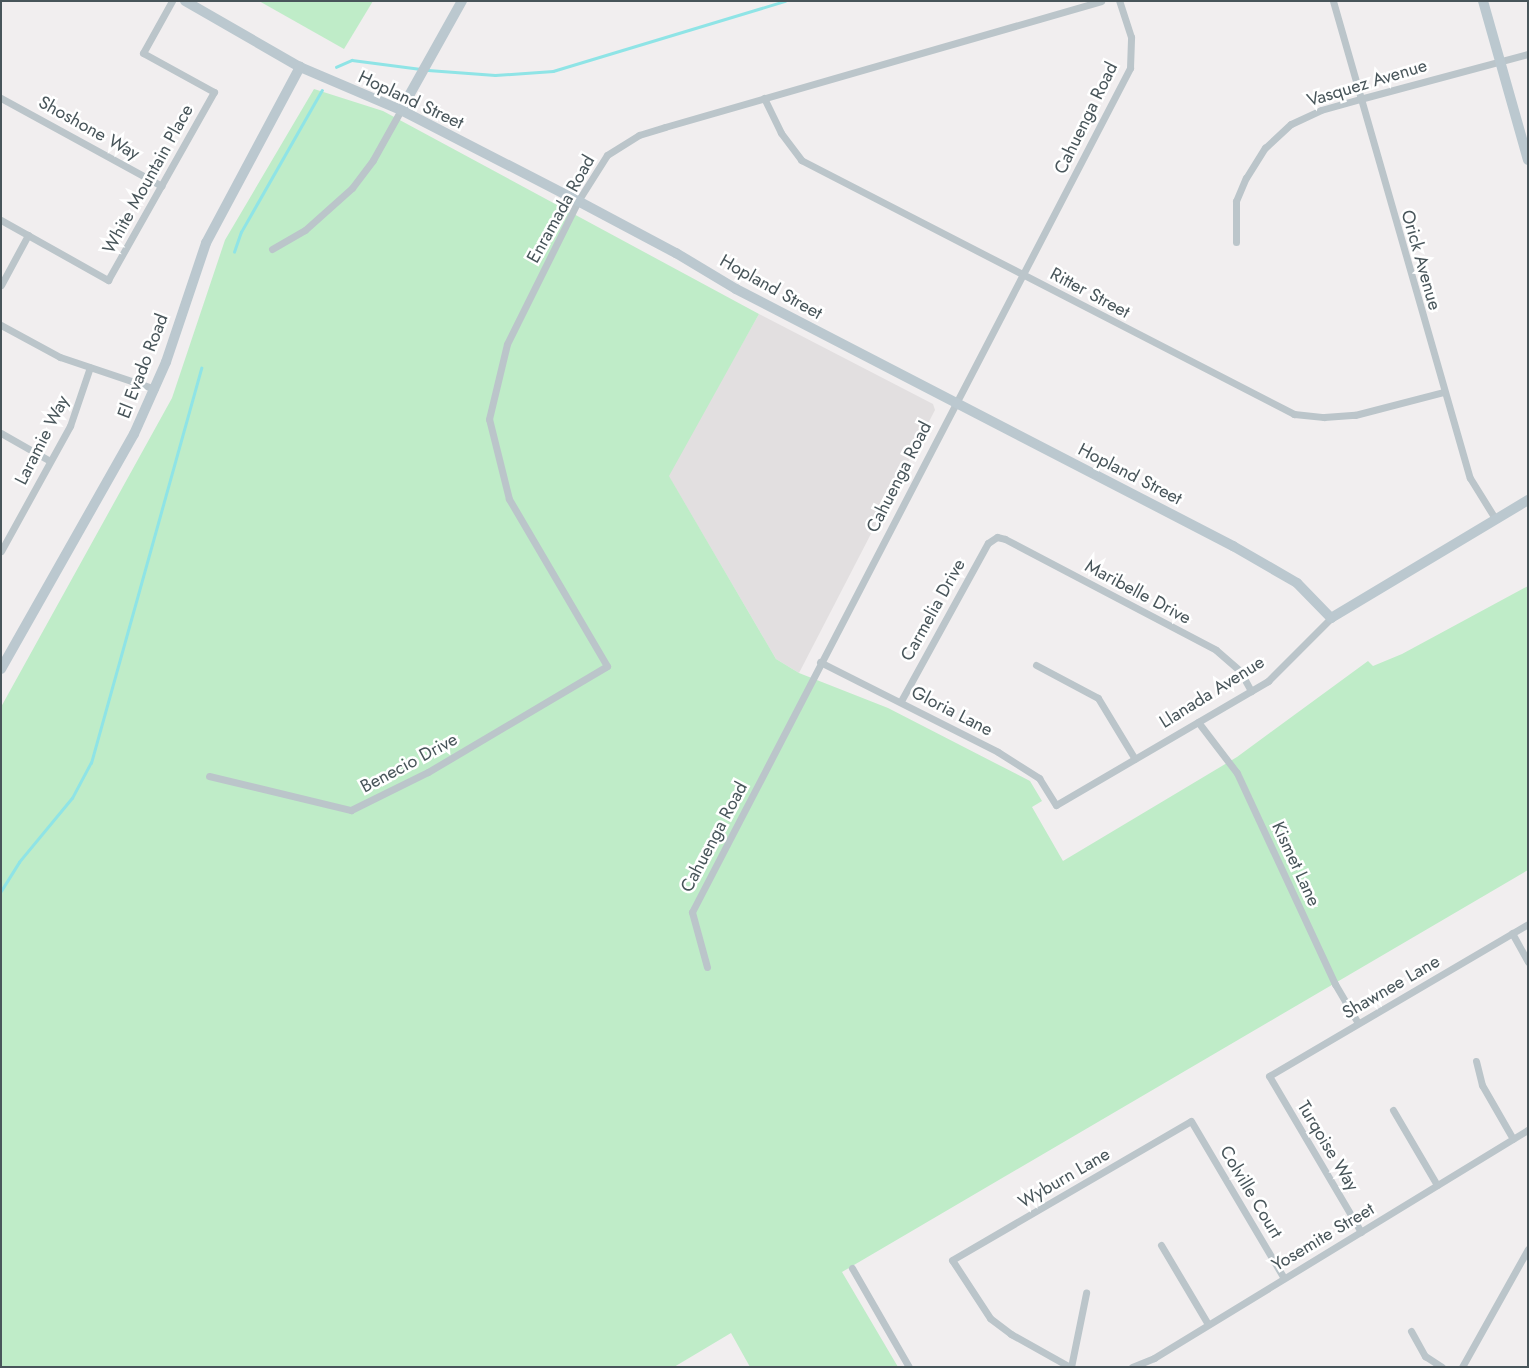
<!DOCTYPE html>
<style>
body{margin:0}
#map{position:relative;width:1529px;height:1368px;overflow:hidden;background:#f1eeef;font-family:Jost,sans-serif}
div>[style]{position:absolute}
.education>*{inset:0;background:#e2dfe0}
.green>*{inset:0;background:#bfecc8}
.stream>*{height:2.5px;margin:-1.25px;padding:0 1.25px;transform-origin:1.25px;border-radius:1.25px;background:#8fe4e6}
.street>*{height:7px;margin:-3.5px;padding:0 3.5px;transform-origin:3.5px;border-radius:3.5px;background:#bbc5ca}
.secondary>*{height:10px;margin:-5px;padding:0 5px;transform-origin:5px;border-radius:5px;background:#bbc8cf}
span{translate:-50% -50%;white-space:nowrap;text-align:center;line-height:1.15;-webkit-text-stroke:5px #fff;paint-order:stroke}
.street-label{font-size:18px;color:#48555a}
.frame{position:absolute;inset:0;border:2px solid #48555a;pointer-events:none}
</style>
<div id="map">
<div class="education">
<div style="clip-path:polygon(759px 314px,933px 404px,935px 410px,799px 673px,776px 659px,668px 475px)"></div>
</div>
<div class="green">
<div style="clip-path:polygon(259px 1px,373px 1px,344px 49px)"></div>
<div style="clip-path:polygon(314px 89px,383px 111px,759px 314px,669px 476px,776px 659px,799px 673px,888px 708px,1030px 781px,1042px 801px,1032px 807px,1063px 861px,1237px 757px,1368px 661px,1373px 666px,1402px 654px,1528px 586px,1528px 870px,842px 1272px,898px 1367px,750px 1367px,731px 1333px,674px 1367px,1px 1367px,1px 707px,172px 398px,225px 240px)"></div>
</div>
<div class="stream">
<div style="left:336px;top:67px;width:17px;rotate:-24deg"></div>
<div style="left:352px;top:60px;width:69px;rotate:7.5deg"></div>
<div style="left:428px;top:70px;width:67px;rotate:4.3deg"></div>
<div style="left:495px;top:75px;width:58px;rotate:-3.9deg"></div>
<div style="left:553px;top:71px;width:242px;rotate:-16.8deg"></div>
<div style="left:234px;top:252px;width:21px;rotate:-71deg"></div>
<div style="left:241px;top:232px;width:163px;rotate:-60.3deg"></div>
<div style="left:1px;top:891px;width:34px;rotate:-58deg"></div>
<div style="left:19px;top:862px;width:83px;rotate:-50.4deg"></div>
<div style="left:72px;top:798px;width:40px;rotate:-62deg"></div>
<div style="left:91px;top:763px;width:410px;rotate:-74.4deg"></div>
</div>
<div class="street">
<div style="left:1333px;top:1px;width:496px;rotate:74deg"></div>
<div style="left:1470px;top:478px;width:49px;rotate:58.2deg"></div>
<div style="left:1px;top:98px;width:183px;rotate:28.7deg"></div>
<div style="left:764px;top:98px;width:39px;rotate:64deg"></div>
<div style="left:781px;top:133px;width:34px;rotate:53deg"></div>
<div style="left:801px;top:160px;width:555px;rotate:27.26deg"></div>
<div style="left:1294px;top:414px;width:30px;rotate:6deg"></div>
<div style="left:1324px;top:417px;width:31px;rotate:-4deg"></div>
<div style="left:1355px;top:415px;width:91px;rotate:-14.6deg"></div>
<div style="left:1px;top:220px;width:123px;rotate:29.3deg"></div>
<div style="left:108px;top:280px;width:216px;rotate:-60.6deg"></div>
<div style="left:214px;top:92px;width:81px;rotate:-151.2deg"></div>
<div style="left:143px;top:53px;width:60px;rotate:-60.9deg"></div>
<div style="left:1236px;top:242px;width:41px;rotate:-90deg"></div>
<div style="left:1236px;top:201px;width:25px;rotate:-67deg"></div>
<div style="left:1246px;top:178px;width:36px;rotate:-58deg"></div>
<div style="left:1265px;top:148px;width:35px;rotate:-43deg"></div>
<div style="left:1291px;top:124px;width:33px;rotate:-25deg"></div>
<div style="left:1321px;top:110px;width:41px;rotate:-15.8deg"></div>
<div style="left:1360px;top:99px;width:174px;rotate:-15deg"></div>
<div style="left:272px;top:249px;width:38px;rotate:-30deg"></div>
<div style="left:305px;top:230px;width:63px;rotate:-41.8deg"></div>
<div style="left:352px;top:188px;width:35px;rotate:-53deg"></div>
<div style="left:373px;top:160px;width:57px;rotate:-60.8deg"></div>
<div style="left:1px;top:285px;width:57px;rotate:-61.6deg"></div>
<div style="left:1px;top:325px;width:67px;rotate:28.5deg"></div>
<div style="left:60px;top:357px;width:100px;rotate:18.6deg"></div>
<div style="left:1px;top:433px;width:56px;rotate:29.7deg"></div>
<div style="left:1px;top:551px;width:143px;rotate:-61.1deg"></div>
<div style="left:70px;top:426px;width:62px;rotate:-71.3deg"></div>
<div style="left:820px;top:662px;width:199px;rotate:26.8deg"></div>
<div style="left:998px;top:752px;width:49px;rotate:32.4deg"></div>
<div style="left:1039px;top:778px;width:32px;rotate:58deg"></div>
<div style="left:1056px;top:805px;width:246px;rotate:-30.3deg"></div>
<div style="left:1268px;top:681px;width:89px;rotate:-45deg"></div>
<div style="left:1036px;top:665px;width:70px;rotate:28deg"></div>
<div style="left:1098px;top:698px;width:71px;rotate:58.8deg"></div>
<div style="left:901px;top:701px;width:180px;rotate:-61.2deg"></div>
<div style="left:988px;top:543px;width:11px;rotate:-34deg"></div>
<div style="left:997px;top:537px;width:8px;rotate:14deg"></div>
<div style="left:1005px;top:539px;width:238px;rotate:27.7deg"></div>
<div style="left:1216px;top:650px;width:32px;rotate:41deg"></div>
<div style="left:1240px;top:671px;width:23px;rotate:61deg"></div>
<div style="left:1198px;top:722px;width:64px;rotate:52.6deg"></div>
<div style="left:1237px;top:773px;width:233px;rotate:65.1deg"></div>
<div style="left:1335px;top:984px;width:45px;rotate:59.5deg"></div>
<div style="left:209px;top:776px;width:146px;rotate:13.5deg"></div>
<div style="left:351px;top:810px;width:86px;rotate:-26.3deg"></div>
<div style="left:428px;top:772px;width:208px;rotate:-30.6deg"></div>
<div style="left:607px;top:666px;width:194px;rotate:-120.4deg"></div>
<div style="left:509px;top:499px;width:82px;rotate:-104deg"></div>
<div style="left:489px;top:419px;width:77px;rotate:-76.5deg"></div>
<div style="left:507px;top:344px;width:160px;rotate:-63.6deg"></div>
<div style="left:578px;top:201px;width:54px;rotate:-57.8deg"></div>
<div style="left:607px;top:155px;width:38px;rotate:-32deg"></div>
<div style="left:639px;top:135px;width:27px;rotate:-17deg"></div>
<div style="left:665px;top:127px;width:454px;rotate:-16.1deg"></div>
<div style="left:1512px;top:933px;width:33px;rotate:61deg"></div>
<div style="left:707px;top:967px;width:57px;rotate:-105.3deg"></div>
<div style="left:692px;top:912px;width:951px;rotate:-62.57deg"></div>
<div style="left:1130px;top:68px;width:31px;rotate:-88deg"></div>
<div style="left:1131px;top:37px;width:38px;rotate:-108deg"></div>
<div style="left:1476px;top:1061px;width:25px;rotate:76deg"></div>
<div style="left:1482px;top:1085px;width:62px;rotate:60.1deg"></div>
<div style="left:1393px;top:1110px;width:87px;rotate:59.6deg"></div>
<div style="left:1361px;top:1232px;width:181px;rotate:-120.5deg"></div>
<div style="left:1269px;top:1076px;width:300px;rotate:-30.4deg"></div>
<div style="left:1161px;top:1245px;width:92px;rotate:59.3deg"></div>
<div style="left:852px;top:1268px;width:114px;rotate:60.1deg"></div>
<div style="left:1411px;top:1331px;width:29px;rotate:61deg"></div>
<div style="left:1425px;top:1356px;width:20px;rotate:33deg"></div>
<div style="left:1070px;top:1367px;width:68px;rotate:-150.8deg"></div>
<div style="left:1011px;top:1334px;width:26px;rotate:-143deg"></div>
<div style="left:990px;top:1318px;width:69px;rotate:-123.2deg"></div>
<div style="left:952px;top:1260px;width:276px;rotate:-30.2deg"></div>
<div style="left:1191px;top:1121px;width:182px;rotate:59.4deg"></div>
<div style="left:1071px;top:1367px;width:76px;rotate:-78.5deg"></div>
<div style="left:1132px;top:1367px;width:24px;rotate:-22deg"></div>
<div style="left:1154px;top:1358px;width:438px;rotate:-31.4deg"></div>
<div style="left:1462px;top:1367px;width:135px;rotate:-60.8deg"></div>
</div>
<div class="secondary">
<div style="left:185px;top:1px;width:133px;rotate:29.9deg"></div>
<div style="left:300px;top:67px;width:110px;rotate:23.1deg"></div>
<div style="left:401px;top:110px;width:199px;rotate:27.2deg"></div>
<div style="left:578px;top:201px;width:111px;rotate:28deg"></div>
<div style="left:676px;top:253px;width:70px;rotate:31deg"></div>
<div style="left:736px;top:289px;width:560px;rotate:27.34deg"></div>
<div style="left:1233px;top:546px;width:74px;rotate:30deg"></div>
<div style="left:1297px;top:583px;width:49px;rotate:45.8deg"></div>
<div style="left:1331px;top:618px;width:230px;rotate:-30.9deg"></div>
<div style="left:1483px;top:1px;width:165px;rotate:74.2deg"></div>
<div style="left:401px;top:110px;width:125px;rotate:-60.8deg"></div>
<div style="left:1px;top:669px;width:270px;rotate:-60.5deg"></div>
<div style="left:134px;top:434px;width:79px;rotate:-66deg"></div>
<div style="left:166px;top:362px;width:126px;rotate:-71.4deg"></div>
<div style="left:206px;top:243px;width:200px;rotate:-61.9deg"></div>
</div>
<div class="street-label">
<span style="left:1367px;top:83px;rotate:-17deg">Vasquez Avenue</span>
<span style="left:411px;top:100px;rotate:25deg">Hopland Street</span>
<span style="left:1086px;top:118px;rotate:-64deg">Cahuenga Road</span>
<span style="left:89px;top:128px;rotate:29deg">Shoshone Way</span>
<span style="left:148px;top:179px;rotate:-61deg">White Mountain Place</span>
<span style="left:561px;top:209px;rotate:-61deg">Enramada Road</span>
<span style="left:1421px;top:260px;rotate:74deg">Orick Avenue</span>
<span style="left:771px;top:287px;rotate:29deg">Hopland Street</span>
<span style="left:1090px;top:293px;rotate:28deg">Ritter Street</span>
<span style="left:143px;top:366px;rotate:-69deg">El Evado Road</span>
<span style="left:42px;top:440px;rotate:-63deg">Laramie Way</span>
<span style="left:1130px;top:474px;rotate:27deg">Hopland Street</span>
<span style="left:899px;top:477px;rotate:-63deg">Cahuenga Road</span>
<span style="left:1138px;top:592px;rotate:28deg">Maribelle Drive</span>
<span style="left:933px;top:610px;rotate:-61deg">Carmelia Drive</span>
<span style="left:1212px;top:692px;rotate:-32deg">Llanada Avenue</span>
<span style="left:952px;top:711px;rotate:27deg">Gloria Lane</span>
<span style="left:409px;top:763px;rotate:-28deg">Benecio Drive</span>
<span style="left:714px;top:837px;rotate:-62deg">Cahuenga Road</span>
<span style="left:1296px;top:864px;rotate:65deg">Kismet Lane</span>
<span style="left:1391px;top:987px;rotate:-30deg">Shawnee Lane</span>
<span style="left:1328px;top:1146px;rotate:59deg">Turqoise Way</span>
<span style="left:1064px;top:1178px;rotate:-30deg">Wyburn Lane</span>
<span style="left:1251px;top:1192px;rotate:59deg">Colville Court</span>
<span style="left:1323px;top:1237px;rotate:-31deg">Yosemite Street</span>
</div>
<div class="frame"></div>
</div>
